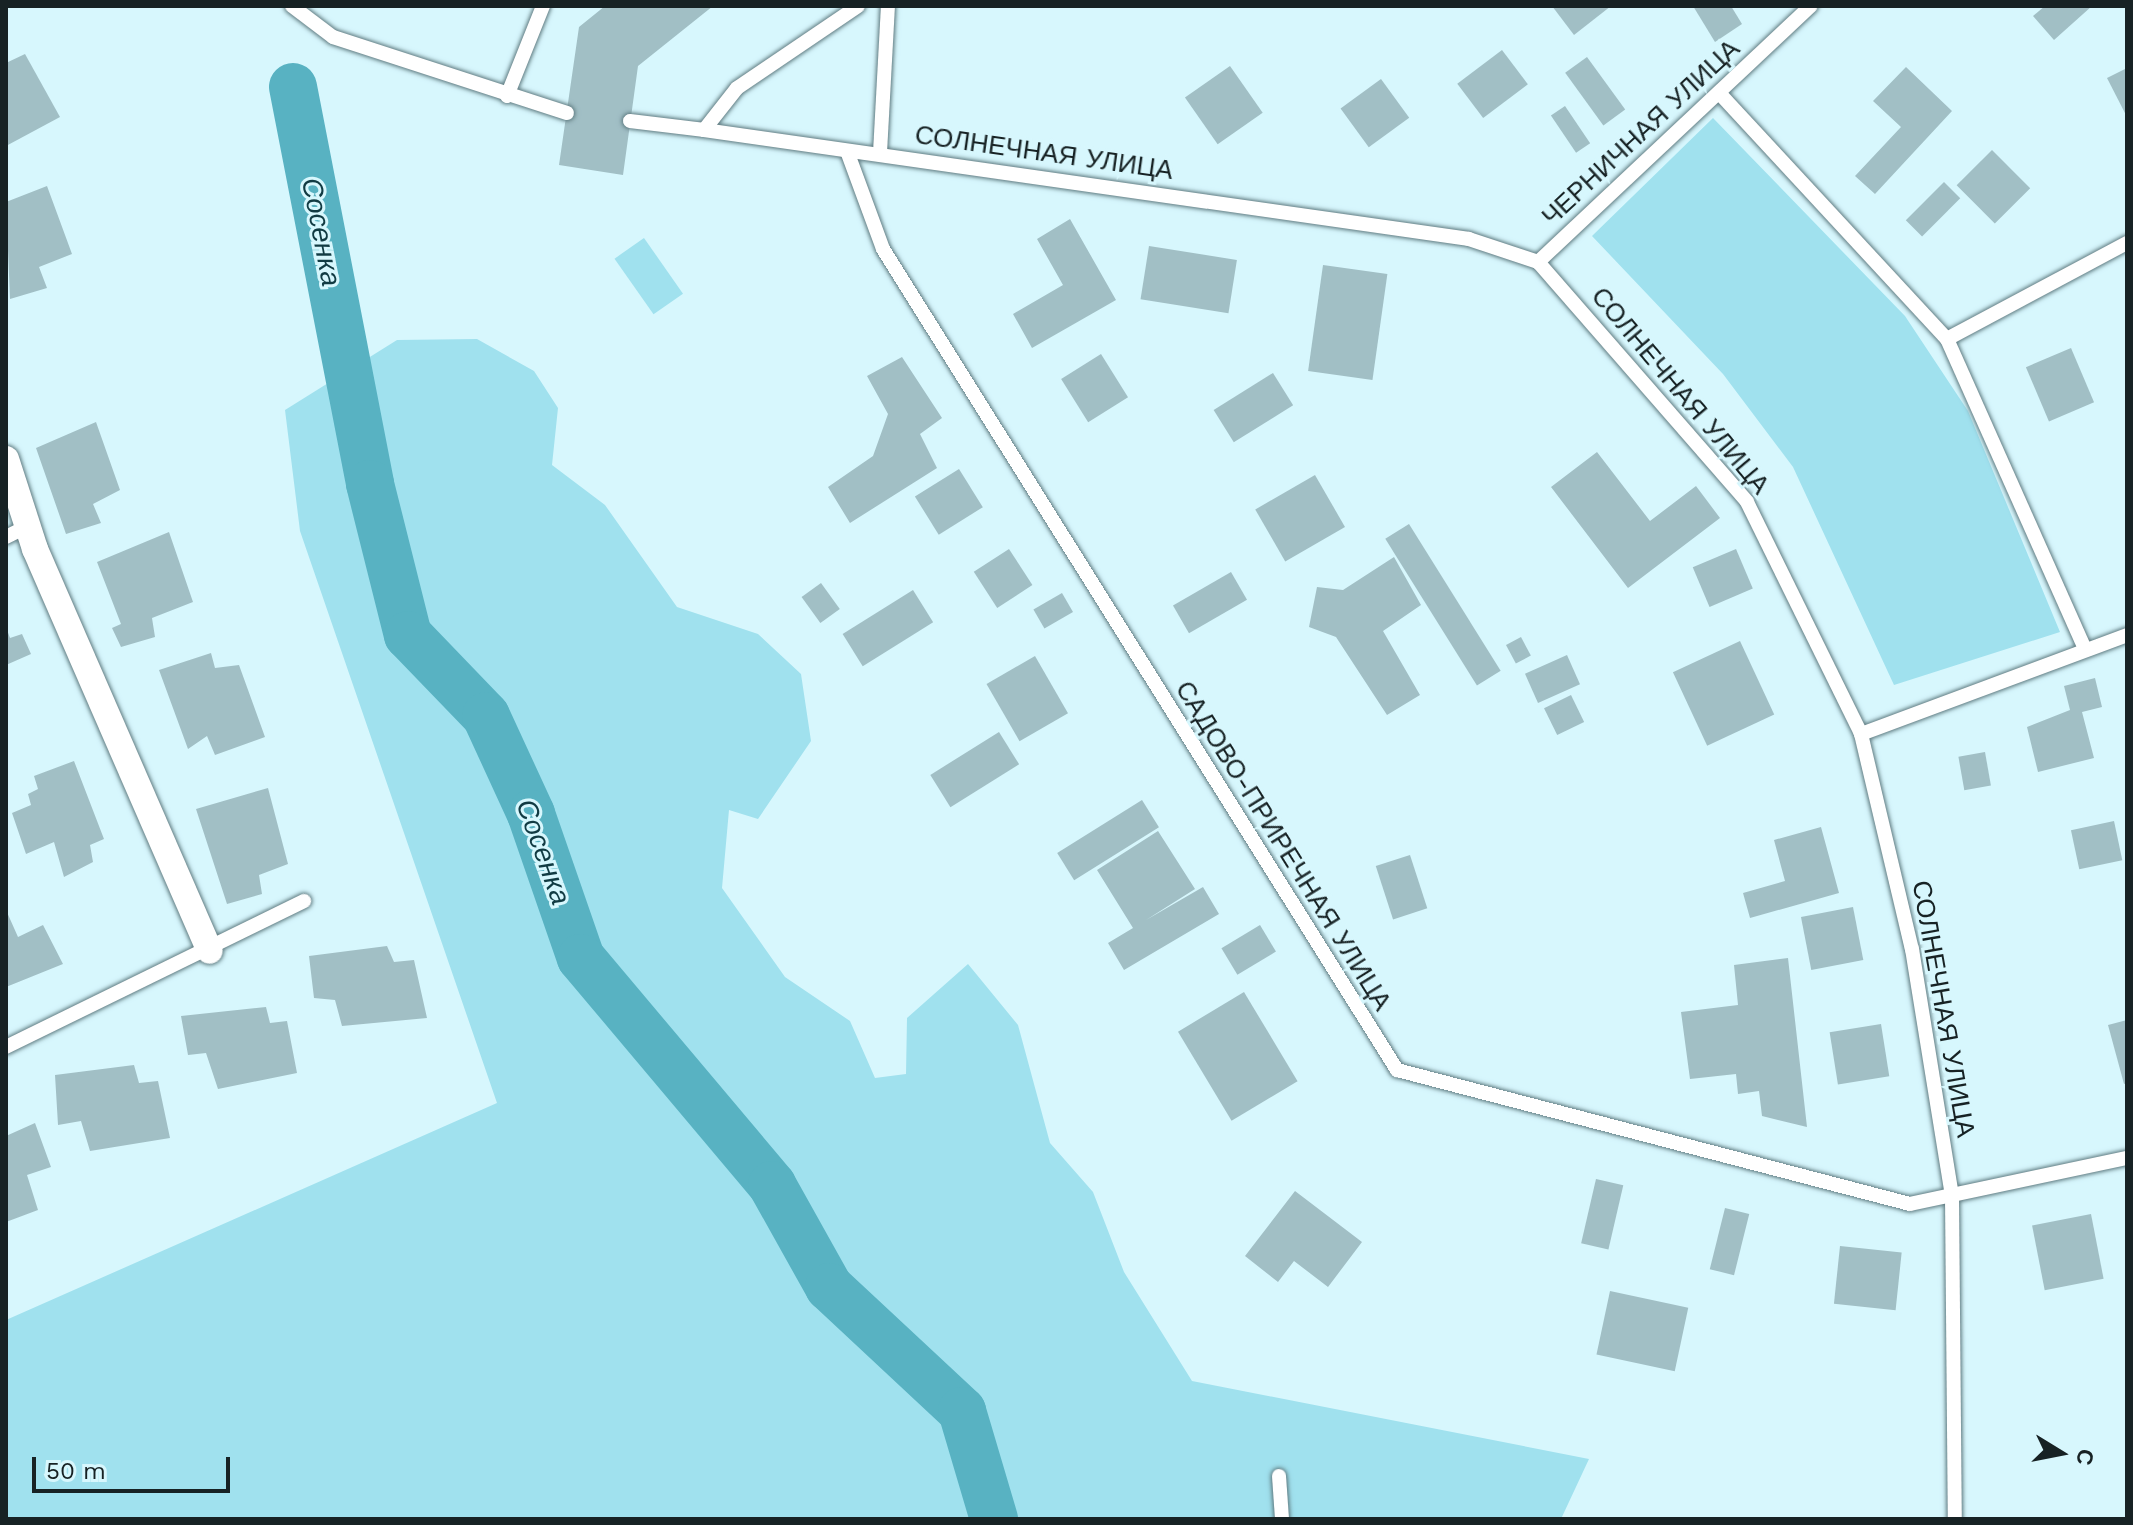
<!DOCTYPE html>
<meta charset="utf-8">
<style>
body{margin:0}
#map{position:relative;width:2133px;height:1525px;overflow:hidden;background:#d7f7fd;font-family:"Work Sans",sans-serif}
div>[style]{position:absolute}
.green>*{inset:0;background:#a0e1ee;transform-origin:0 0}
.river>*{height:48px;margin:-24px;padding:0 24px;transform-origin:24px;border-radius:24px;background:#58b2c2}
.building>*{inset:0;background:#a1bfc5;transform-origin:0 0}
.roads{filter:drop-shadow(0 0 2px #607c82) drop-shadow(0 0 2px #607c82)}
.service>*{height:14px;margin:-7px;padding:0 7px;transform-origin:7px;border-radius:7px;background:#fff}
.minor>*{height:26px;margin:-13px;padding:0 13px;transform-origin:13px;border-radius:13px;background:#fff}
span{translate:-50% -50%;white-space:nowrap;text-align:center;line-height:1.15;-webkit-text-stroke:6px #d7f7fd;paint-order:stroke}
.street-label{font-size:26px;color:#172224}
.water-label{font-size:28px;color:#113b43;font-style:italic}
.frame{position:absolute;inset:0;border:8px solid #172224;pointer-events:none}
.north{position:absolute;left:2021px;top:1413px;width:80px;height:80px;-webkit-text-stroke:6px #d7f7fd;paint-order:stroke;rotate:100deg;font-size:22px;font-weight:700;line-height:32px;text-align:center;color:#172224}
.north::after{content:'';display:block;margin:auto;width:28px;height:36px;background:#172224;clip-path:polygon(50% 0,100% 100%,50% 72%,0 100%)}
.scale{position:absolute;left:32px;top:1457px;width:198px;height:36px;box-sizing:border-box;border:4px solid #172224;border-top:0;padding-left:10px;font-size:24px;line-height:28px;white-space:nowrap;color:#172224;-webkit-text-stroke:6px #d7f7fd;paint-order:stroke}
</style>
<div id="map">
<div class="green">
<div style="clip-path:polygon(1713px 118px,1905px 316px,1968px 411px,2060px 632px,1894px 685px,1793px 467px,1723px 374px,1592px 236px)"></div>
<div style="left:644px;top:238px;width:68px;height:36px;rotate:55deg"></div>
<div style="clip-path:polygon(477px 339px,534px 371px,558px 408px,552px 465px,605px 505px,677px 607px,758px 634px,801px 674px,811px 741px,758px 819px,729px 810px,722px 888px,785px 977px,850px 1021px,875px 1078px,906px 1074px,907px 1018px,968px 964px,1018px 1025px,1050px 1143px,1093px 1192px,1124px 1272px,1192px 1381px,1589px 1459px,1561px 1519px,6px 1519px,6px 1320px,497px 1103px,300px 531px,285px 410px,397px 340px)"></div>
</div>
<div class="river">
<div style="left:293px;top:87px;width:404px;rotate:79deg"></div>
<div style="left:370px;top:484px;width:156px;rotate:75.9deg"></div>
<div style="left:408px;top:635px;width:112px;rotate:46.1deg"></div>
<div style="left:486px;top:716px;width:108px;rotate:65.3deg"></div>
<div style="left:531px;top:814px;width:152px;rotate:70.9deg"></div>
<div style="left:581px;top:958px;width:297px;rotate:49.9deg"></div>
<div style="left:772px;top:1185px;width:117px;rotate:60.8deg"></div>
<div style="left:829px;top:1287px;width:182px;rotate:43deg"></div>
<div style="left:962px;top:1411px;width:113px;rotate:73.5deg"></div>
</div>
<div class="building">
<div style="clip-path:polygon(605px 6px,713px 6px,638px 66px,623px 175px,559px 165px,579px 27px)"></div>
<div style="clip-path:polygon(1552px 6px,1611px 6px,1574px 35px)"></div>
<div style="clip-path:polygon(1693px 6px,1731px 6px,1742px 24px,1715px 42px)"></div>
<div style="clip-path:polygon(2045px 6px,2092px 6px,2054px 40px,2033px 16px)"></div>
<div style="left:1502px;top:50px;width:43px;height:56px;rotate:53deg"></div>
<div style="clip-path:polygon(25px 54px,60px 117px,6px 146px,6px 63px)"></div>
<div style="left:1587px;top:57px;width:65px;height:27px;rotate:54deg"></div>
<div style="left:1230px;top:66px;width:57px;height:55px;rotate:55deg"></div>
<div style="clip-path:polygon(1906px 67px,1952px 111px,1875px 194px,1855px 176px,1901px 127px,1873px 101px)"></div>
<div style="clip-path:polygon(2127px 68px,2127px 117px,2107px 78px)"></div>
<div style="left:1381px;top:79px;width:48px;height:50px;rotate:54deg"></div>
<div style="left:1565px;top:106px;width:45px;height:17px;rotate:56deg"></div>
<div style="left:1992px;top:150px;width:54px;height:50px;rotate:45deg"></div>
<div style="left:1944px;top:182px;width:23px;height:54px;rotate:45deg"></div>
<div style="clip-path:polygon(47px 186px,72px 254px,39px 267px,47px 288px,10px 299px,6px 202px)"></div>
<div style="clip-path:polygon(1070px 219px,1116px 300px,1032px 348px,1013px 314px,1063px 285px,1037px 239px)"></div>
<div style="left:1149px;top:246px;width:89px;height:54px;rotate:9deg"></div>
<div style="left:1323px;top:265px;width:65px;height:107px;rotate:8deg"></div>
<div style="left:2071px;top:348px;width:59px;height:49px;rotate:67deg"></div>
<div style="left:1101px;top:354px;width:51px;height:47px;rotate:58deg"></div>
<div style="clip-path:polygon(902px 357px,942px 418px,920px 434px,937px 468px,850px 523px,828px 487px,873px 456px,888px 414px,867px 376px)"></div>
<div style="left:1273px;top:373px;width:38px;height:70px;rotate:58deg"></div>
<div style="clip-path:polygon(96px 422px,120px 490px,93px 504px,101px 523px,66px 534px,36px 448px)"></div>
<div style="clip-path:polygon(1597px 452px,1650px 521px,1696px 486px,1720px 518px,1628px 588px,1551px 487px)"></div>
<div style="left:959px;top:469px;width:45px;height:52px;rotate:58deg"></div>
<div style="left:1315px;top:475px;width:60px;height:69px;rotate:60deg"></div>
<div style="left:1409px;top:524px;width:173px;height:28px;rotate:58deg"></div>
<div style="clip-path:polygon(169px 532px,193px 602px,152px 618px,155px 637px,121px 647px,112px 628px,121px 624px,97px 562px)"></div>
<div style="left:1009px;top:549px;width:43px;height:42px;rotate:57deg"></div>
<div style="left:1736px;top:549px;width:43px;height:47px;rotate:67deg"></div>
<div style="clip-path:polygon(1394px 557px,1421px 605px,1383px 631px,1420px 695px,1387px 715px,1336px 637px,1309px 627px,1317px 587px,1343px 590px)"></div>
<div style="left:1231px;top:572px;width:32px;height:67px;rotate:60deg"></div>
<div style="left:821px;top:583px;width:32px;height:24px;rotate:54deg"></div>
<div style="left:913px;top:590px;width:38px;height:83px;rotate:58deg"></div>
<div style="left:1062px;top:593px;width:22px;height:33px;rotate:60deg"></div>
<div style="clip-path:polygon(6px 627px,10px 638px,22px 634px,31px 654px,6px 665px)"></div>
<div style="left:1521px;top:637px;width:21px;height:17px;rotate:62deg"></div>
<div style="left:1740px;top:641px;width:81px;height:74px;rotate:65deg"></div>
<div style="clip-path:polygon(211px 653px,215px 668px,239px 665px,265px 737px,215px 755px,207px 736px,188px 749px,159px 670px)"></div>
<div style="left:1567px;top:655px;width:32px;height:46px;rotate:66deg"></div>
<div style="left:1035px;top:656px;width:66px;height:56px;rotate:60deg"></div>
<div style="clip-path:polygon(2095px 678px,2102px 707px,2082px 712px,2094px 758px,2038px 772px,2027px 727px,2070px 710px,2064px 686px)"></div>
<div style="left:1571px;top:695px;width:30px;height:30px;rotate:64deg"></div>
<div style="left:999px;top:732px;width:38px;height:81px;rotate:58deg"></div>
<div style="left:1985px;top:752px;width:34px;height:27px;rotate:80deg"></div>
<div style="clip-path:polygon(74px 761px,104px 839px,90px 845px,93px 862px,64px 877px,54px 842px,26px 854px,12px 813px,31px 805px,28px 794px,38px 789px,34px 776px)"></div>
<div style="clip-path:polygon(268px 788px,288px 864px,259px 875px,262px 894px,227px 904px,196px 809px)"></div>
<div style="left:1142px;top:800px;width:32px;height:100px;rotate:58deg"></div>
<div style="left:2114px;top:821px;width:40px;height:44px;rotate:78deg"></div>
<div style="clip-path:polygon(1821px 827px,1839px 893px,1750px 918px,1743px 893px,1785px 881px,1774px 840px)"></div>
<div style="clip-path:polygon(1158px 831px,1195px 889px,1146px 920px,1203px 887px,1219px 914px,1124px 970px,1108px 943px,1133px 928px,1097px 870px)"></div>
<div style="left:1410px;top:855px;width:56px;height:36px;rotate:72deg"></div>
<div style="left:1853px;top:907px;width:54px;height:53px;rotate:79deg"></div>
<div style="clip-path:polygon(6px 910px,18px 937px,43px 925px,63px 964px,6px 987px)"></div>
<div style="left:1260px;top:925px;width:31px;height:45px;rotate:59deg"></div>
<div style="clip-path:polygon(387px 946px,394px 962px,414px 960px,427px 1018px,342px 1026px,335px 1000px,314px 998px,309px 956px)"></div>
<div style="clip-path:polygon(1788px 958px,1807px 1127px,1762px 1116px,1759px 1091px,1738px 1094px,1736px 1074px,1690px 1079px,1681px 1012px,1738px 1005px,1734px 965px)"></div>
<div style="left:1244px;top:992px;width:104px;height:77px;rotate:59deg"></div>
<div style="clip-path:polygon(266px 1007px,270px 1023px,287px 1021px,297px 1073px,218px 1089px,206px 1053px,188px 1055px,181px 1016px)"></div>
<div style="clip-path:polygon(2127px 1020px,2127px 1083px,2124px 1084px,2108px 1025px)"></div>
<div style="left:1881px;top:1024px;width:53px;height:52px;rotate:81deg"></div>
<div style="clip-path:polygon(134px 1065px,139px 1083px,158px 1081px,170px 1138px,90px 1151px,81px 1121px,58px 1125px,55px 1075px)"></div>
<div style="clip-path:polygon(35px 1123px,51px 1167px,27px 1175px,38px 1210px,6px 1222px,6px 1136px)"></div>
<div style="left:1596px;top:1179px;width:28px;height:66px;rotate:13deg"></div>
<div style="clip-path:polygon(1295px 1191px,1362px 1242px,1328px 1287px,1294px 1261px,1278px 1282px,1245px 1256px)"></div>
<div style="left:1725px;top:1208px;width:25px;height:63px;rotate:14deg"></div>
<div style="left:2091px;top:1214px;width:66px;height:60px;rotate:79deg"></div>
<div style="left:1840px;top:1246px;width:62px;height:58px;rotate:6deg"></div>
<div style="left:1610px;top:1291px;width:80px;height:65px;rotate:12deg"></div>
</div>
<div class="roads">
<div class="service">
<div style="left:292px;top:6px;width:51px;rotate:37.1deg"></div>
<div style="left:333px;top:37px;width:246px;rotate:18deg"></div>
<div style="left:1720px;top:94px;width:334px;rotate:47.2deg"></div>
<div style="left:1947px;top:339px;width:337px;rotate:66deg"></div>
<div style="left:507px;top:96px;width:97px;rotate:-68.2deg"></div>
<div style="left:630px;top:121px;width:75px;rotate:6.9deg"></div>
<div style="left:704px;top:130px;width:53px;rotate:-51.8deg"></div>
<div style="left:737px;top:88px;width:146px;rotate:-34.1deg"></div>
<div style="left:704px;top:130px;width:773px;rotate:8.11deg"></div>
<div style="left:1469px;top:239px;width:73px;rotate:18.4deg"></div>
<div style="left:1538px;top:262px;width:318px;rotate:48.9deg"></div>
<div style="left:1747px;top:502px;width:258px;rotate:63.8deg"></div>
<div style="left:1861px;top:734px;width:221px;rotate:76.7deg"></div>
<div style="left:1912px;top:949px;width:251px;rotate:80.8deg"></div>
<div style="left:1952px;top:1197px;width:322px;rotate:89.5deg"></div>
<div style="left:847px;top:151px;width:104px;rotate:69.8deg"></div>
<div style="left:883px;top:249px;width:969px;rotate:57.95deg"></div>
<div style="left:1397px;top:1070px;width:530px;rotate:14.64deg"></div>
<div style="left:1910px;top:1204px;width:222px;rotate:-12deg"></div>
<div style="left:880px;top:153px;width:147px;rotate:-86.9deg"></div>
<div style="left:1538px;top:262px;width:374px;rotate:-43.2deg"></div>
<div style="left:1947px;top:339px;width:204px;rotate:-28.1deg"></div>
<div style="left:6px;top:537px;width:25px;rotate:-27deg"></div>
<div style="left:1861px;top:734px;width:284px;rotate:-20.4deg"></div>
<div style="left:6px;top:1047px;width:332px;rotate:-26.1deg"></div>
<div style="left:1279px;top:1476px;width:43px;rotate:86deg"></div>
</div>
<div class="minor">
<div style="left:6px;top:459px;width:95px;rotate:72.1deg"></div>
<div style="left:35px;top:549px;width:438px;rotate:66.5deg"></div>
</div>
</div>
<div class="street-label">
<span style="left:1641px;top:133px;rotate:-43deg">ЧЕРНИЧНАЯ УЛИЦА</span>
<span style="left:1044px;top:153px;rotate:8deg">СОЛНЕЧНАЯ УЛИЦА</span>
<span style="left:1680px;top:391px;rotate:50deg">СОЛНЕЧНАЯ УЛИЦА</span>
<span style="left:1283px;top:846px;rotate:58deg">САДОВО-ПРИРЕЧНАЯ УЛИЦА</span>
<span style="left:1943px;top:1009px;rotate:80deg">СОЛНЕЧНАЯ УЛИЦА</span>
</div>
<div class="water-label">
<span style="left:321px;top:232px;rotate:79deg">Сосенка</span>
<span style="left:543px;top:852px;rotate:70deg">Сосенка</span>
</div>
<div class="frame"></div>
<div class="north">С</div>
<div class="scale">50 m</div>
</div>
